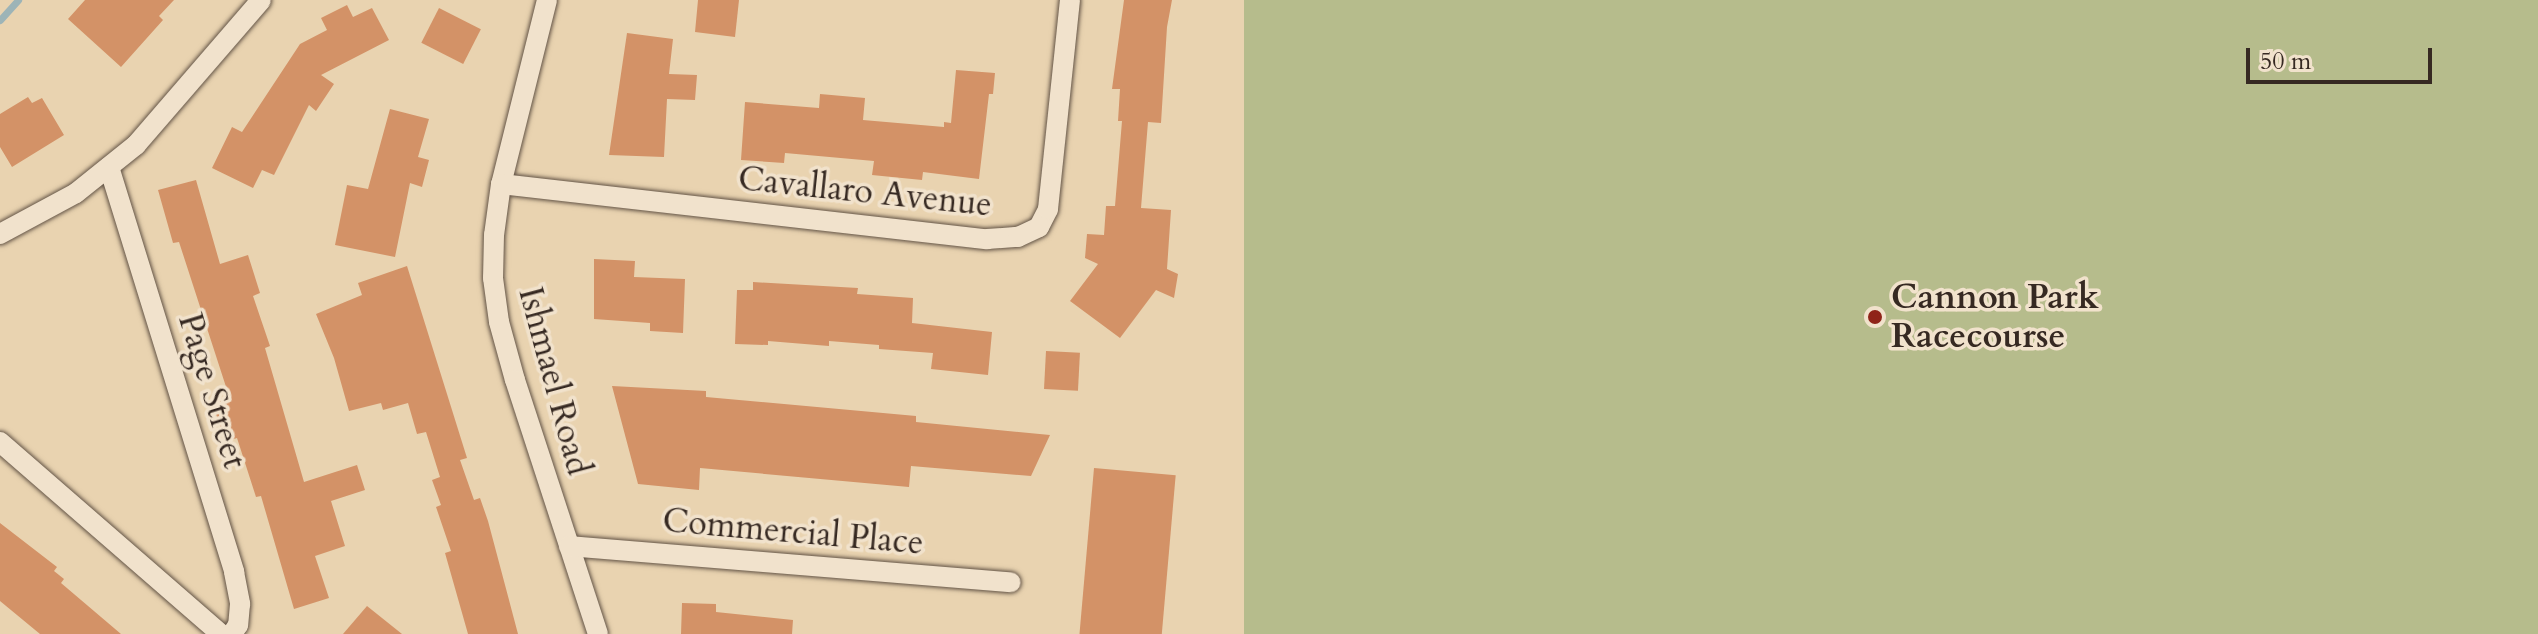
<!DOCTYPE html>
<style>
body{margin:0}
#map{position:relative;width:2538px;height:634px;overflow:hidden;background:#e9d3b0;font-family:Cardo,serif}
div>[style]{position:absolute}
.green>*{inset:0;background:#b6bc8c;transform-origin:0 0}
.stream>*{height:7px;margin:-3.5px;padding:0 3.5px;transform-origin:3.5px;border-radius:3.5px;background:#9db4b7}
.building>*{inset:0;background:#d39267;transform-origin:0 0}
.roads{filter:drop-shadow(0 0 2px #635446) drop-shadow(0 0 2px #635446)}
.street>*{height:20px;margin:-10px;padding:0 10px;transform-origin:10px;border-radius:10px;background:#f1e2cc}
.dots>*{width:22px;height:22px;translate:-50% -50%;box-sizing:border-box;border:4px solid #f1e2cc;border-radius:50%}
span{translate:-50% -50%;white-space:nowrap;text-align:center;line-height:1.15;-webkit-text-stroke:7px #f1e2cc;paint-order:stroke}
.street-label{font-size:34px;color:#362922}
.poi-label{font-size:34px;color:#362922;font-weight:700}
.left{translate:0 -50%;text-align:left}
.scale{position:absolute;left:2246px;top:48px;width:186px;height:36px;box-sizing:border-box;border:4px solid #362922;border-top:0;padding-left:10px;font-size:24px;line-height:28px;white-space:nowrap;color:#362922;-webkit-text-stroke:6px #f1e2cc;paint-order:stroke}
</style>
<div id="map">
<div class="green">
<div style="left:1244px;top:0;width:1294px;height:637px"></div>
</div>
<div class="stream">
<div style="left:0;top:20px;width:27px;rotate:-48deg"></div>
</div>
<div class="building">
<div style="clip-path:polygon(85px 0,174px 0,159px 16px,163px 20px,121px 67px,68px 19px)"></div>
<div style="clip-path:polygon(698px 0,739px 0,735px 37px,695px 32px)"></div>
<div style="clip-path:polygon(1124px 0,1172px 0,1167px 27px,1161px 123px,1148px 122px,1141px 208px,1171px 210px,1167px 269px,1178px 274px,1174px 298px,1156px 290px,1120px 338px,1070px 301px,1098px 264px,1085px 258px,1087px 234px,1104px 235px,1106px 206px,1115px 206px,1122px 121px,1118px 121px,1120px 89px,1112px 89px)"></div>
<div style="clip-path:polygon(347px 5px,353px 17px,372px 8px,389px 40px,321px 75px,334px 84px,316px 111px,309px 105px,274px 175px,262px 170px,253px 188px,212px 168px,232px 127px,242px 132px,300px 44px,327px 30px,321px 18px)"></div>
<div style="left:439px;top:8px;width:47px;height:39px;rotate:27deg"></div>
<div style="clip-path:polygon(627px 33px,673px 39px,669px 74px,697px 75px,695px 100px,667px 99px,664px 157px,609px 155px)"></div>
<div style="clip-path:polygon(956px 70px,995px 73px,993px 94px,989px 94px,979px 179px,923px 172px,922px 180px,872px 175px,874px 161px,785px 153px,784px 163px,741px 160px,745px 102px,819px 108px,820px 94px,865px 98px,863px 120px,944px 127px,944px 122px,951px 123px)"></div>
<div style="clip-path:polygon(28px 97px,32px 103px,42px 98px,64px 135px,12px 167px,0 147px,0 114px)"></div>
<div style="clip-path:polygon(390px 109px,429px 119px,418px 157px,429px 160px,422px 187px,410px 183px,395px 257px,335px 245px,347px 185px,368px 189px)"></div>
<div style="clip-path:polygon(196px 180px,220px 264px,248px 255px,260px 293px,253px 296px,270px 346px,265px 348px,304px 482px,357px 465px,365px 490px,331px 501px,345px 546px,315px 556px,329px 598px,294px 609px,261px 496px,256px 497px,237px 438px,225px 442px,212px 401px,229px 396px,179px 242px,173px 243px,158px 190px)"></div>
<div style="clip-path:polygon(594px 259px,635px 261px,634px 277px,685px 279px,683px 333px,650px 331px,650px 323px,594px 319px)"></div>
<div style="clip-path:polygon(407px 266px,467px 458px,460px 460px,474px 500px,480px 498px,488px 521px,518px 634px,468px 634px,445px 553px,451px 551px,436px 507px,441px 505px,432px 480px,440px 477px,426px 432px,417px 434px,408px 403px,383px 410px,381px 403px,349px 411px,334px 358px,316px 314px,362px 295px,358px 283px)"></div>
<div style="clip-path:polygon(753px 282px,858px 288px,857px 294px,913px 298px,912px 323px,992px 332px,988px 375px,931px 369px,933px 353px,879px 349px,879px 345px,829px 341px,829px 346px,768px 341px,768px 345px,735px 344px,737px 290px,753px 290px)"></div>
<div style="left:1046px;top:351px;width:34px;height:38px;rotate:3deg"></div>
<div style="clip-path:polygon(612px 386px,706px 391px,706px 397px,916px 416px,916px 422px,1050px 435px,1031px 476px,911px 466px,909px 487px,700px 468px,699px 490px,638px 484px)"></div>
<div style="left:1094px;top:468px;width:82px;height:167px;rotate:5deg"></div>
<div style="clip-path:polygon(0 523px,57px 567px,54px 571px,64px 579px,61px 583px,121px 634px,40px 634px,0 601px)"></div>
<div style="clip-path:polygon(682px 603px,716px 604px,716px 612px,793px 620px,792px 634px,681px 634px)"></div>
<div style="clip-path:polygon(367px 606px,402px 634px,343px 634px)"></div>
</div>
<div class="roads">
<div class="street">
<div style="left:547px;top:0;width:190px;rotate:104deg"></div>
<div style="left:501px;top:184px;width:51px;rotate:97.8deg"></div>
<div style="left:494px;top:235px;width:43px;rotate:91.3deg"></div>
<div style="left:493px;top:278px;width:44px;rotate:82.2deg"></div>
<div style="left:499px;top:322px;width:60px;rotate:74.6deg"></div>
<div style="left:515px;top:380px;width:267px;rotate:71.9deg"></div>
<div style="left:109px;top:167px;width:424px;rotate:72.8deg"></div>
<div style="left:234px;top:572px;width:33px;rotate:79deg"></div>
<div style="left:240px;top:604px;width:21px;rotate:95deg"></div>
<div style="left:238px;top:625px;width:11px;rotate:124deg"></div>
<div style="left:501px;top:184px;width:489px;rotate:6.5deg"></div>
<div style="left:987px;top:239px;width:31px;rotate:-4deg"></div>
<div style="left:1018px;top:237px;width:23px;rotate:-25deg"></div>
<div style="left:1039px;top:227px;width:20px;rotate:-63deg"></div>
<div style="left:1048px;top:209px;width:210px;rotate:-84deg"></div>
<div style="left:0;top:234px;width:86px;rotate:-28.3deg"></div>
<div style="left:76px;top:193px;width:77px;rotate:-38.7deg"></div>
<div style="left:136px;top:145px;width:191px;rotate:-49.2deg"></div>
<div style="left:0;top:442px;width:293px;rotate:41deg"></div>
<div style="left:569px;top:546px;width:443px;rotate:4.7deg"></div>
</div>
</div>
<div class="dots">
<div style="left:1875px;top:317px;background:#8f2418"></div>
</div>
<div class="street-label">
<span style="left:865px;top:192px;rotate:6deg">Cavallaro Avenue</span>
<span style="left:554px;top:381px;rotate:75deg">Ishmael Road</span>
<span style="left:212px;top:391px;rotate:73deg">Page Street</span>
<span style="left:793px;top:532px;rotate:5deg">Commercial Place</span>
</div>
<div class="poi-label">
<span class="left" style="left:1891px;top:317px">Cannon Park<br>Racecourse</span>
</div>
<div class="scale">50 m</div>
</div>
